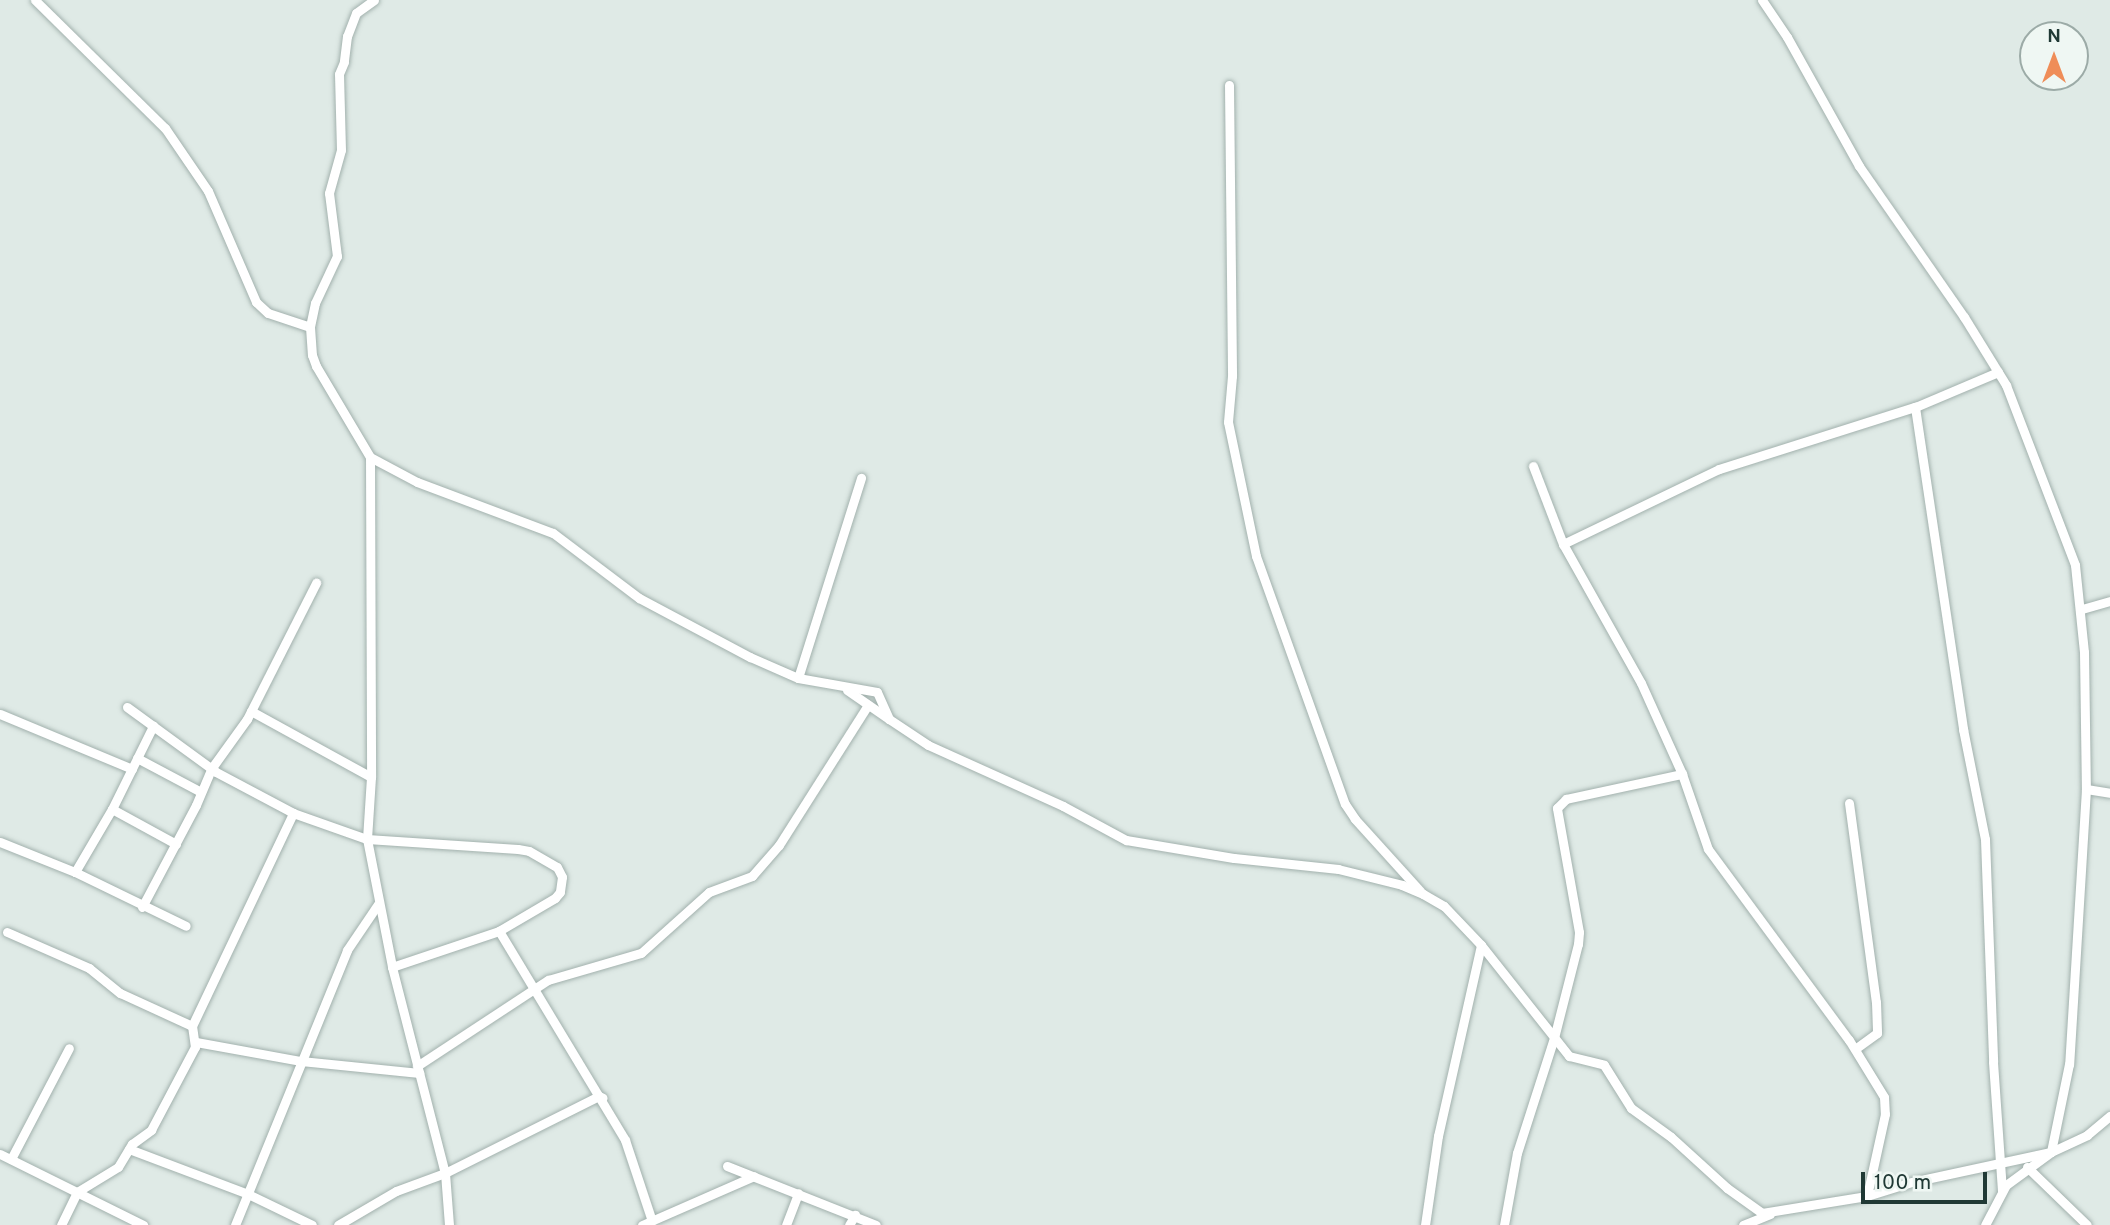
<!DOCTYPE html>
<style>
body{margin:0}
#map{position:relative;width:2110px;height:1225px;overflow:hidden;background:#dfeae6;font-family:Overpass,sans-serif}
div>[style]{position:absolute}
.roads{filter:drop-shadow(0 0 2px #a2b1ad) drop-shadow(0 0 2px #a2b1ad)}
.street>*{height:9px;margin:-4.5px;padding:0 4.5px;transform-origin:4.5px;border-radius:4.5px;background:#fff}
span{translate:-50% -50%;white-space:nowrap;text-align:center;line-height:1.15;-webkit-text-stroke:5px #eff7f3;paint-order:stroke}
.north{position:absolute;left:2019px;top:21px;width:70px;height:70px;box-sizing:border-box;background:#eff7f3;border:2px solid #9caba7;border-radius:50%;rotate:0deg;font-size:19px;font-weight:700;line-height:28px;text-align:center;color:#203935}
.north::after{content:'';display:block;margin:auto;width:24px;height:32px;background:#ef8d58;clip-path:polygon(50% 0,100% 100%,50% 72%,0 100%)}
.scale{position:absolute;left:1861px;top:1172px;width:126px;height:32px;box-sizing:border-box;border:4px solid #203935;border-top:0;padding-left:9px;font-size:21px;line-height:24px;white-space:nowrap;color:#203935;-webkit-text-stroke:5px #eff7f3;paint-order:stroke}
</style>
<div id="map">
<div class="roads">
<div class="street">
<div style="left:35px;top:0;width:182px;rotate:44.6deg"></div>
<div style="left:165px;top:128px;width:76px;rotate:55.7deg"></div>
<div style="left:208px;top:191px;width:121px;rotate:66.6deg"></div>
<div style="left:256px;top:302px;width:16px;rotate:43deg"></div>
<div style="left:268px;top:313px;width:44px;rotate:18.4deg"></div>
<div style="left:374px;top:0;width:22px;rotate:144deg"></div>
<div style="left:356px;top:13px;width:25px;rotate:111deg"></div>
<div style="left:347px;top:36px;width:26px;rotate:97deg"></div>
<div style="left:344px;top:62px;width:13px;rotate:113deg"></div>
<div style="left:339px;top:74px;width:76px;rotate:88.5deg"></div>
<div style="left:341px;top:150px;width:45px;rotate:105.6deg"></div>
<div style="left:329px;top:193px;width:64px;rotate:82.8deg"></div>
<div style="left:337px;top:256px;width:52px;rotate:115.1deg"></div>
<div style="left:315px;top:303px;width:25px;rotate:102deg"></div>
<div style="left:310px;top:327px;width:28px;rotate:86deg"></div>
<div style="left:312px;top:355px;width:12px;rotate:70deg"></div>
<div style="left:316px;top:366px;width:106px;rotate:59.3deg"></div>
<div style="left:370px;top:457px;width:320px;rotate:89.8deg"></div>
<div style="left:371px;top:777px;width:62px;rotate:93.7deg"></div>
<div style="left:367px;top:839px;width:130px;rotate:78.9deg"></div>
<div style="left:392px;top:967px;width:213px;rotate:75.6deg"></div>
<div style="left:445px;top:1173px;width:52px;rotate:85.6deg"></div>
<div style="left:1762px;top:0;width:45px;rotate:56deg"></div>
<div style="left:1787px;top:37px;width:148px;rotate:60.8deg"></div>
<div style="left:1859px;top:166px;width:184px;rotate:55.2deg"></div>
<div style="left:1964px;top:317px;width:80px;rotate:58.3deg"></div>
<div style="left:2006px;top:385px;width:193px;rotate:69deg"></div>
<div style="left:2075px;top:565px;width:87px;rotate:84.1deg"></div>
<div style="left:2084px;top:652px;width:137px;rotate:89.2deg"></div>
<div style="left:2086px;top:789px;width:276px;rotate:93.5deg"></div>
<div style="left:2069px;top:1064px;width:90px;rotate:101.6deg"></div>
<div style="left:2051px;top:1152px;width:56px;rotate:143.7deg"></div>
<div style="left:2006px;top:1185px;width:45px;rotate:117.7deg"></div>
<div style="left:1229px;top:85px;width:291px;rotate:89.4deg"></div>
<div style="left:1232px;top:376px;width:46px;rotate:95deg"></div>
<div style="left:1228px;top:422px;width:137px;rotate:78.2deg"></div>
<div style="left:1256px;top:556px;width:263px;rotate:70.3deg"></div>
<div style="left:1345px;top:804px;width:18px;rotate:56deg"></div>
<div style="left:1355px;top:819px;width:97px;rotate:47.9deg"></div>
<div style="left:1998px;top:372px;width:90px;rotate:157.1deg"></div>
<div style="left:1915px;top:407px;width:326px;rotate:81.5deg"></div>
<div style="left:1963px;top:729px;width:112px;rotate:78.7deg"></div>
<div style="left:1985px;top:839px;width:223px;rotate:87.9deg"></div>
<div style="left:1993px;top:1062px;width:129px;rotate:86deg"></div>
<div style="left:370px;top:457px;width:53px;rotate:28deg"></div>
<div style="left:417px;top:482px;width:145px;rotate:20.6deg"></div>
<div style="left:553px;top:533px;width:108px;rotate:37.1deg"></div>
<div style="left:639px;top:598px;width:126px;rotate:28deg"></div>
<div style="left:750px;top:657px;width:52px;rotate:23.6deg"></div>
<div style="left:798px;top:678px;width:80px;rotate:10deg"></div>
<div style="left:877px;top:692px;width:30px;rotate:66deg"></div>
<div style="left:889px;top:719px;width:47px;rotate:33.7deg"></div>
<div style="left:928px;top:745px;width:148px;rotate:24.3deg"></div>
<div style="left:1063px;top:806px;width:72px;rotate:28.4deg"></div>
<div style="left:1126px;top:840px;width:109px;rotate:9.5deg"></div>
<div style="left:1234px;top:858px;width:105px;rotate:6deg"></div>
<div style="left:1338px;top:869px;width:66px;rotate:14deg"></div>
<div style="left:1402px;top:885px;width:23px;rotate:23deg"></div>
<div style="left:1423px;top:894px;width:24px;rotate:30deg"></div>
<div style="left:1444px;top:906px;width:54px;rotate:46.5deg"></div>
<div style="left:1481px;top:945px;width:142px;rotate:51.6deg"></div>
<div style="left:1569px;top:1056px;width:36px;rotate:14deg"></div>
<div style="left:1604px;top:1065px;width:51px;rotate:57.9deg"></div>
<div style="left:1631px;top:1108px;width:49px;rotate:35.9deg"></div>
<div style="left:1671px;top:1137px;width:76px;rotate:42.3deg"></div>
<div style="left:1727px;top:1188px;width:43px;rotate:35.5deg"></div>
<div style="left:1762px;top:1213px;width:106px;rotate:-9.2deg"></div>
<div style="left:1867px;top:1196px;width:47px;rotate:-17.3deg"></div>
<div style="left:1912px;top:1182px;width:142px;rotate:-12.2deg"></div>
<div style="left:2051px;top:1152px;width:40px;rotate:-25deg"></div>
<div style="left:2087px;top:1135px;width:30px;rotate:-40deg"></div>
<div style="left:1533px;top:466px;width:84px;rotate:69deg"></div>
<div style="left:1563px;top:544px;width:159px;rotate:60.7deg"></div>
<div style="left:1641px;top:683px;width:100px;rotate:65.7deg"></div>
<div style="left:1682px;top:774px;width:79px;rotate:70.9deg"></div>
<div style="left:1708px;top:849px;width:237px;rotate:53.6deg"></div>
<div style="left:1849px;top:1040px;width:67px;rotate:58.4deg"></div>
<div style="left:1884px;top:1097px;width:17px;rotate:87deg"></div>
<div style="left:1885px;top:1114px;width:84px;rotate:102.4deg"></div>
<div style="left:1563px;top:544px;width:173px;rotate:-25.7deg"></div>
<div style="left:1719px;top:469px;width:206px;rotate:-17.6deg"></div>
<div style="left:2082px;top:609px;width:29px;rotate:-16deg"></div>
<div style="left:798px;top:678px;width:210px;rotate:-72.5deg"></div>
<div style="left:847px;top:690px;width:51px;rotate:34.6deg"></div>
<div style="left:127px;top:707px;width:110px;rotate:36.1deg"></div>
<div style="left:216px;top:772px;width:87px;rotate:28deg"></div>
<div style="left:293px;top:813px;width:78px;rotate:19.4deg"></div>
<div style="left:367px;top:839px;width:151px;rotate:3.8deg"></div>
<div style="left:518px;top:849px;width:11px;rotate:10deg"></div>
<div style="left:529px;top:851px;width:32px;rotate:30deg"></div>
<div style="left:557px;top:867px;width:11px;rotate:63deg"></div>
<div style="left:562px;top:877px;width:15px;rotate:98deg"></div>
<div style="left:560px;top:892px;width:8px;rotate:130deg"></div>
<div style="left:555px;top:898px;width:65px;rotate:149.5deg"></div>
<div style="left:499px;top:931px;width:113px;rotate:161.4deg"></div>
<div style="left:251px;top:711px;width:137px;rotate:28.8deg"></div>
<div style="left:0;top:714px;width:143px;rotate:22.6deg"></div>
<div style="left:137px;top:758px;width:72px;rotate:28deg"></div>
<div style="left:2086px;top:789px;width:24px;rotate:9deg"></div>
<div style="left:1849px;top:803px;width:201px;rotate:82.3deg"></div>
<div style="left:1876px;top:1002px;width:31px;rotate:88deg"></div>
<div style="left:1877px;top:1033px;width:27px;rotate:144deg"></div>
<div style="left:112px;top:809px;width:73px;rotate:28.7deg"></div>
<div style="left:0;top:842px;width:81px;rotate:21.8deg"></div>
<div style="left:75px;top:872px;width:123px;rotate:25.9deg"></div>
<div style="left:75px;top:872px;width:73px;rotate:-59.6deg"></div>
<div style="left:112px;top:809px;width:93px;rotate:-63.7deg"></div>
<div style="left:142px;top:907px;width:115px;rotate:-62.1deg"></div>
<div style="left:196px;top:805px;width:39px;rotate:-67deg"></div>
<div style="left:211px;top:769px;width:62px;rotate:-54.2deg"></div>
<div style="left:247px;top:719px;width:153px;rotate:-63.1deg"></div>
<div style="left:499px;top:931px;width:244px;rotate:58.9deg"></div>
<div style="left:625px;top:1140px;width:85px;rotate:71.6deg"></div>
<div style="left:7px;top:932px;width:90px;rotate:23.7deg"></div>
<div style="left:89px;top:968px;width:40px;rotate:39deg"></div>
<div style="left:120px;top:993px;width:79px;rotate:24.6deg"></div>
<div style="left:196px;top:1042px;width:107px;rotate:10.3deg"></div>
<div style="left:301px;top:1061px;width:119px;rotate:5.8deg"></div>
<div style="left:417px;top:1066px;width:157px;rotate:-33.3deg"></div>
<div style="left:548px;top:980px;width:97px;rotate:-16.2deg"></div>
<div style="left:641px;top:953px;width:91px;rotate:-41.9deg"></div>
<div style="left:709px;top:892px;width:46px;rotate:-20.4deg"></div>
<div style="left:752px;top:876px;width:41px;rotate:-48.9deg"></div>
<div style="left:779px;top:845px;width:166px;rotate:-57.6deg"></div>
<div style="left:129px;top:1149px;width:127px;rotate:20.7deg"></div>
<div style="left:248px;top:1194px;width:71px;rotate:25.8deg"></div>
<div style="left:0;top:1154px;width:160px;rotate:26.4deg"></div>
<div style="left:11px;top:1159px;width:125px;rotate:-62.4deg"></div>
<div style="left:727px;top:1166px;width:160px;rotate:21.6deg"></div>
<div style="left:2027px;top:1167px;width:83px;rotate:44deg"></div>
<div style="left:61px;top:1225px;width:37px;rotate:-64deg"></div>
<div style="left:77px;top:1192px;width:48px;rotate:-31.4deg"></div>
<div style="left:118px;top:1167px;width:27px;rotate:-59deg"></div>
<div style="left:132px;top:1144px;width:24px;rotate:-36deg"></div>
<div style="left:151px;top:1130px;width:94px;rotate:-62.1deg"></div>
<div style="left:195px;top:1047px;width:21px;rotate:-98deg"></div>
<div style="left:192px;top:1026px;width:236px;rotate:-64.6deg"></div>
<div style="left:235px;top:1225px;width:297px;rotate:-67.8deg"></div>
<div style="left:347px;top:950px;width:55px;rotate:-56deg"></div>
<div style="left:338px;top:1225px;width:67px;rotate:-30.4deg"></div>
<div style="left:396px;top:1191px;width:52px;rotate:-20.2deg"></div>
<div style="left:445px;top:1173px;width:172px;rotate:-26.6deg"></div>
<div style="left:599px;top:1096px;width:4px;rotate:27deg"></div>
<div style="left:642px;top:1225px;width:122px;rotate:-23.6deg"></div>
<div style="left:786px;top:1225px;width:34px;rotate:-69deg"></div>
<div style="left:849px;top:1225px;width:12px;rotate:-59deg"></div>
<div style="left:1425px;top:1225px;width:90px;rotate:-81.7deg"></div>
<div style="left:1438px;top:1136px;width:196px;rotate:-77.3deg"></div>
<div style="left:1504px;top:1225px;width:73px;rotate:-79.8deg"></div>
<div style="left:1517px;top:1153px;width:121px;rotate:-72.2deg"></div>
<div style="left:1554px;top:1038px;width:97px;rotate:-75.7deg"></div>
<div style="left:1578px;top:944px;width:12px;rotate:-85deg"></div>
<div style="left:1579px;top:932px;width:126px;rotate:-100.1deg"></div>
<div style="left:1557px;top:808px;width:13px;rotate:-45deg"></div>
<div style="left:1566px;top:799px;width:119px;rotate:-12.2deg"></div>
<div style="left:1743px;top:1225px;width:29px;rotate:-22deg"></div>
</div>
</div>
<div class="north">N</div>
<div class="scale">100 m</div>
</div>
